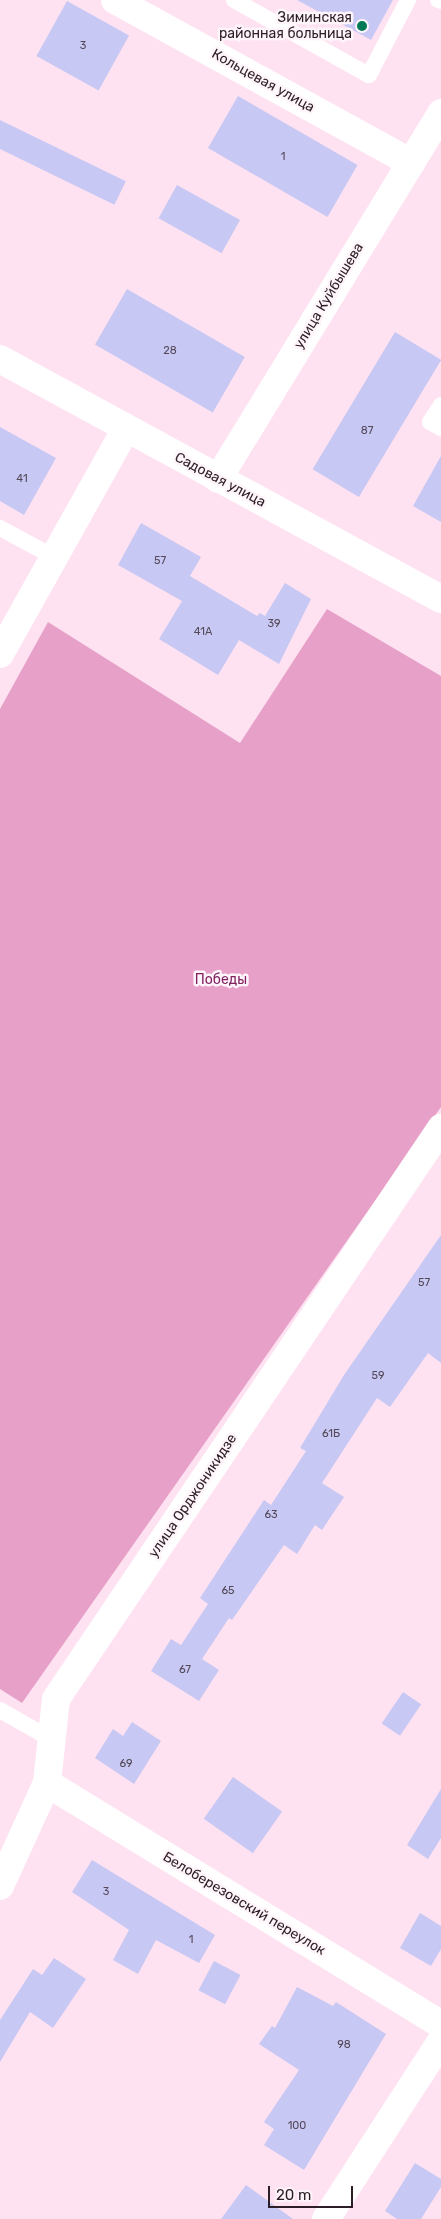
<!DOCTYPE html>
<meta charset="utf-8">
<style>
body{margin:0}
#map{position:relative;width:441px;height:2219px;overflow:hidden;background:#fee2f1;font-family:Rubik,sans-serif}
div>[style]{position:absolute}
.green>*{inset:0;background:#e7a1c9}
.building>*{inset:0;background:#c7c8f3;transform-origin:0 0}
.service>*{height:16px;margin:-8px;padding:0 8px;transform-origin:8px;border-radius:8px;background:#fff}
.minor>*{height:28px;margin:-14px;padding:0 14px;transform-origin:14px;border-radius:14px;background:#fff}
.tertiary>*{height:28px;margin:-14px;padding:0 14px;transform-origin:14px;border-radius:14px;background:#fff}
.dots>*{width:14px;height:14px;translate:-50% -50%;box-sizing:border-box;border:2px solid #fef5fa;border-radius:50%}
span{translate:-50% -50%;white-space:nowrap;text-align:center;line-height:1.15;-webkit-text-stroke:5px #fef5fa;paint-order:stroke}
.number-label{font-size:11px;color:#544859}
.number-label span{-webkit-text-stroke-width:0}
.poi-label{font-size:14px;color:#2d1d26}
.right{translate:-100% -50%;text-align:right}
.street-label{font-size:14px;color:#2d1d26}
.park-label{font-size:14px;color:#812361}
.scale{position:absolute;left:268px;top:2186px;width:85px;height:22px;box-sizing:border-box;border:2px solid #2d1d26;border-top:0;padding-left:6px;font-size:15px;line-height:18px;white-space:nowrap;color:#2d1d26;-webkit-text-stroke:4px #fef5fa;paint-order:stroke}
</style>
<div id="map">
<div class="green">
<div style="clip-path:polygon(327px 609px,441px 676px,441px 1107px,22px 1703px,0 1689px,0 709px,48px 622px,240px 743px)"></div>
</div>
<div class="building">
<div style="clip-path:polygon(297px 0,393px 0,371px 40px)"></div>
<div style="left:67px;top:1px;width:71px;height:63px;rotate:29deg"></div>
<div style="left:238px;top:96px;width:138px;height:60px;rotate:30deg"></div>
<div style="left:0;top:120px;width:140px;height:26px;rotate:26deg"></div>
<div style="left:177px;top:185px;width:72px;height:38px;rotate:29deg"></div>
<div style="left:127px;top:289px;width:136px;height:64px;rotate:30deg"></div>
<div style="left:395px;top:332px;width:54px;height:160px;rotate:31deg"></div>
<div style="clip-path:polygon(0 427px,56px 458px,24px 515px,0 501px)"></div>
<div style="clip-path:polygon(441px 456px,441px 522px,413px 506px)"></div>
<div style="clip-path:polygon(141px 523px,201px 557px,190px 576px,257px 616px,260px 613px,265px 616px,285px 583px,311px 599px,279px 664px,239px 640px,218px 675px,159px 639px,182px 601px,118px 565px)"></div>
<div style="clip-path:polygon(441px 1235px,441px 1363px,428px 1353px,390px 1407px,377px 1398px,322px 1483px,344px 1497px,322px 1530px,315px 1525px,297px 1554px,284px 1545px,232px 1620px,229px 1618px,202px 1659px,219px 1670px,199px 1701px,151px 1671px,171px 1639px,181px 1645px,208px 1604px,200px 1598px,264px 1500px,271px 1505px,306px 1451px,300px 1448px,344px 1375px)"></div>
<div style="left:403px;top:1692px;width:22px;height:38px;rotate:34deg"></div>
<div style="clip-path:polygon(132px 1722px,161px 1741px,134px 1784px,95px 1758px,113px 1729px,123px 1736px)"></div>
<div style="left:233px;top:1777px;width:60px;height:51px;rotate:35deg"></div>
<div style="clip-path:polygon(441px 1789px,441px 1838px,428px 1859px,407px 1845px)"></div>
<div style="clip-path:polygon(92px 1860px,215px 1935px,199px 1963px,156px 1940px,138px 1974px,113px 1960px,129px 1930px,72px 1892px)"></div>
<div style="clip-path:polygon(420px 1913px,441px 1926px,441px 1949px,431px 1966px,400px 1948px)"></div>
<div style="clip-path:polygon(54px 1958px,86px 1979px,53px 2028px,30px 2012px,0 2062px,0 2020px,33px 1969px,42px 1975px)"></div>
<div style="left:214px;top:1961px;width:30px;height:33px;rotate:28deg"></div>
<div style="clip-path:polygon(297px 1987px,333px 2006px,336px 2002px,386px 2034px,304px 2170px,264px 2145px,274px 2129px,264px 2122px,299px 2070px,259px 2044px,272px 2026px,275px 2028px)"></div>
<div style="clip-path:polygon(415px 2163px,441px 2179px,441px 2187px,421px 2219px,397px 2219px,385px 2211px)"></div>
<div style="clip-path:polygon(246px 2185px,293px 2219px,221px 2219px)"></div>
</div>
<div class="service">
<div style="left:234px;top:0;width:154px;rotate:29.1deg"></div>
<div style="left:369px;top:75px;width:85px;rotate:-62.5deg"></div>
<div style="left:438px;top:0;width:3px;rotate:18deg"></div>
<div style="left:441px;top:405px;width:20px;rotate:123deg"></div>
<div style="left:430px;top:422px;width:13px;rotate:29deg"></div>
<div style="left:0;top:528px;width:61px;rotate:28.2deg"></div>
<div style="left:0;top:1710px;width:56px;rotate:29.7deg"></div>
</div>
<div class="minor">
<div style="left:115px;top:0;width:338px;rotate:28.8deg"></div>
<div style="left:218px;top:479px;width:429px;rotate:-58.6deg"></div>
<div style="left:0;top:654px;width:258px;rotate:-60.8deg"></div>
<div style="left:47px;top:1783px;width:462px;rotate:31.5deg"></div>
<div style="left:0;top:1886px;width:113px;rotate:-65.5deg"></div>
<div style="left:47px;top:1783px;width:84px;rotate:-83.9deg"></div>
<div style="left:56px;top:1699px;width:689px;rotate:-56.01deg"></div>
</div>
<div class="tertiary">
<div style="left:0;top:359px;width:502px;rotate:28.56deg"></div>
<div style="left:326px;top:2219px;width:212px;rotate:-57.1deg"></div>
</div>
<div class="dots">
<div style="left:362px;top:26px;background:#027a56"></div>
</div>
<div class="number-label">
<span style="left:83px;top:46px">3</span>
<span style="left:283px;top:157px">1</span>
<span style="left:170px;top:351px">28</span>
<span style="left:367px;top:431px">87</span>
<span style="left:22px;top:479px">41</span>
<span style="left:160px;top:561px">57</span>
<span style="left:274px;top:624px">39</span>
<span style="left:203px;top:632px">41А</span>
<span style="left:424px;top:1283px">57</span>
<span style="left:378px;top:1376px">59</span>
<span style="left:331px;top:1434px">61Б</span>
<span style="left:271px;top:1515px">63</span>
<span style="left:228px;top:1591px">65</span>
<span style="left:185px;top:1670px">67</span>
<span style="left:126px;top:1764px">69</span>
<span style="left:106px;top:1892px">3</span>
<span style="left:191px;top:1940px">1</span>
<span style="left:344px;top:2045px">98</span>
<span style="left:297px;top:2126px">100</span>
</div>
<div class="poi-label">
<span class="right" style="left:352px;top:26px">Зиминская<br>районная больница</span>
</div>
<div class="street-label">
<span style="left:263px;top:81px;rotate:29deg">Кольцевая улица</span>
<span style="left:329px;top:296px;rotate:-59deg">улица Куйбышева</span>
<span style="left:220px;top:480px;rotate:28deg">Садовая улица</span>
<span style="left:193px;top:1496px;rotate:-56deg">улица Орджоникидзе</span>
<span style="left:244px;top:1904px;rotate:31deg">Белоберезовский переулок</span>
</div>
<div class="park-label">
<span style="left:221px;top:980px">Победы</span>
</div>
<div class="scale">20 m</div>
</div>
